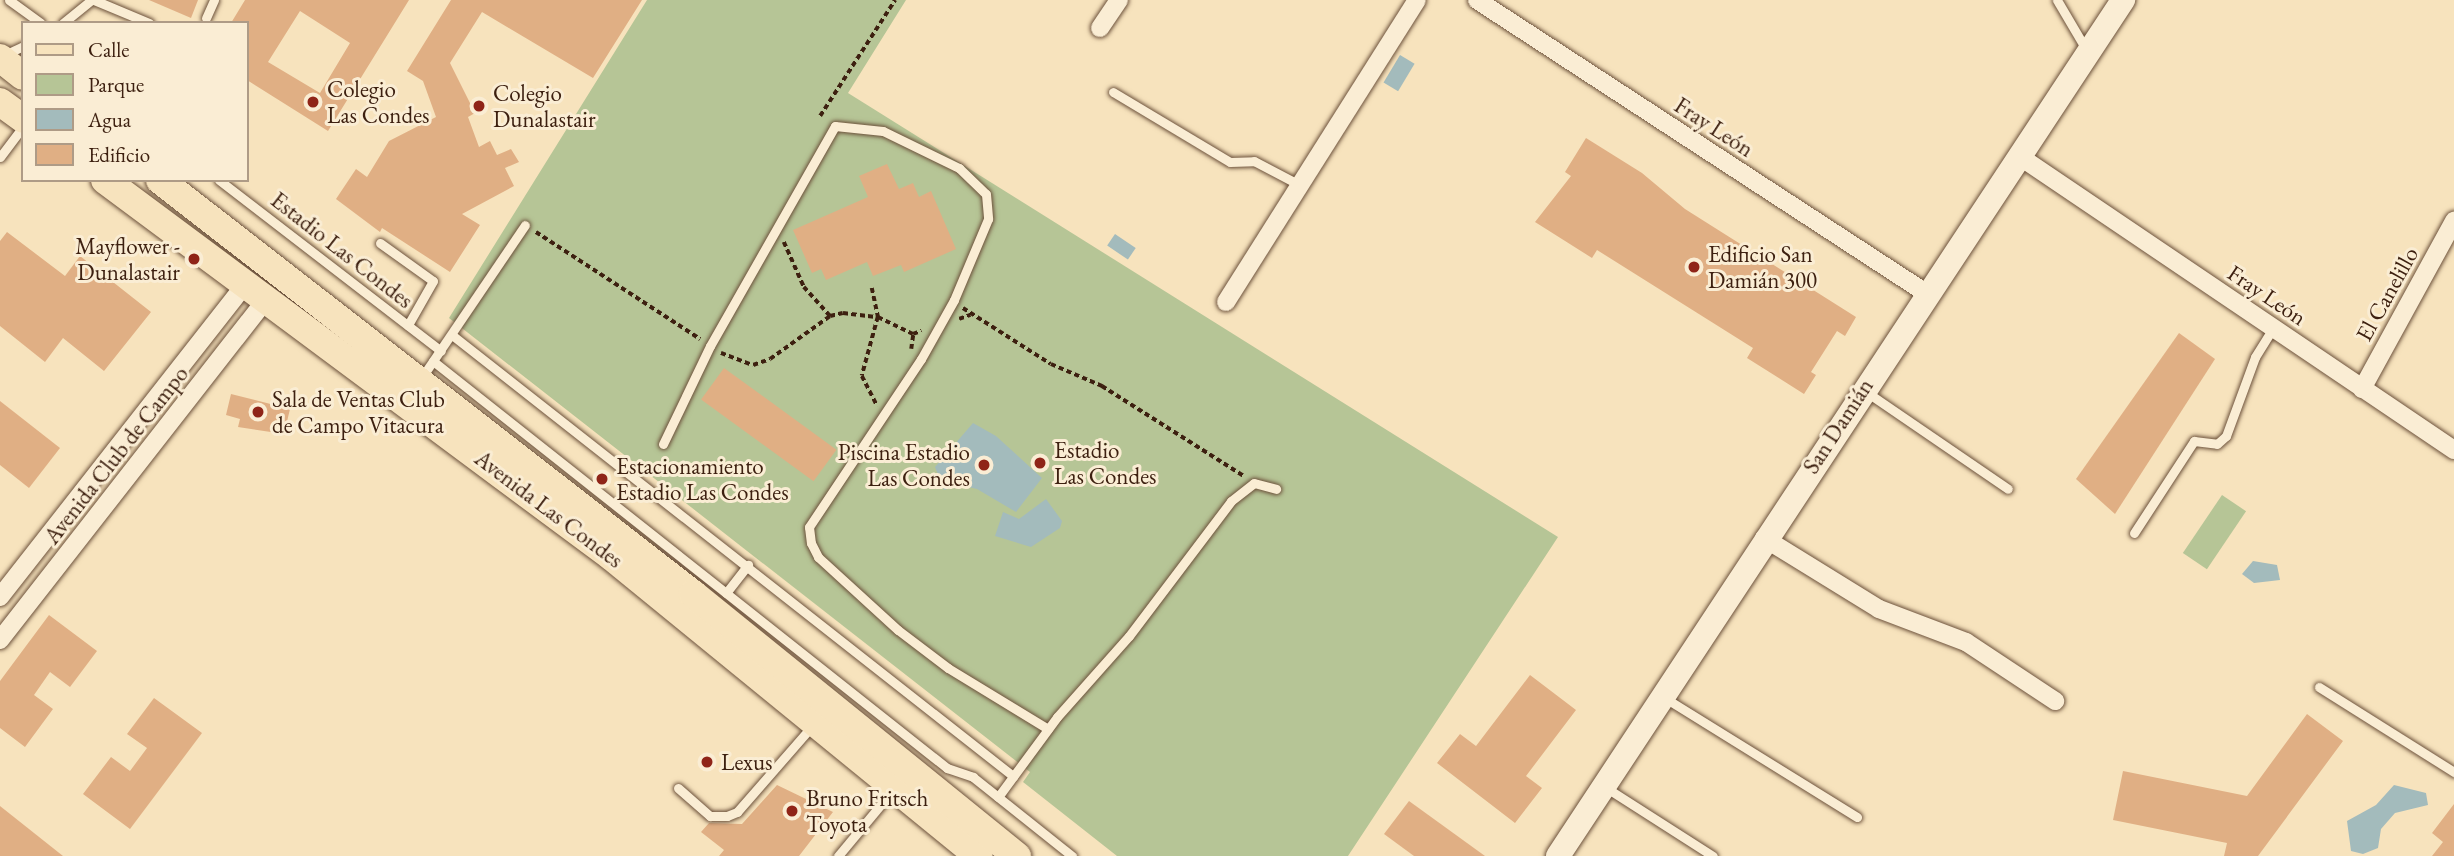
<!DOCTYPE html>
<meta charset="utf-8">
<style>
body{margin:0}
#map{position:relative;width:2454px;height:856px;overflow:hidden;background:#f7e3bd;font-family:"EB Garamond",serif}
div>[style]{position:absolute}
.green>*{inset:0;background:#b6c596;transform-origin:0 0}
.water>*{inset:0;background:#a3bbbc;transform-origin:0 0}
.building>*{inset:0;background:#e0af84;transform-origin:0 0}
.path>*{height:3.5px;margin-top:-1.75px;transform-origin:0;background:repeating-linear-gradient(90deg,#3d2010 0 5px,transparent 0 8.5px)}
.roads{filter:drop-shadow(0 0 2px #6c513b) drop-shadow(0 0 2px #6c513b)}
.lane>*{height:9px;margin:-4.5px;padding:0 4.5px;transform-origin:4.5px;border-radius:4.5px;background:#faedd4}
.street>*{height:18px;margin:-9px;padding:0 9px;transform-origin:9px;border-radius:9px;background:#faedd4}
.secondary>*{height:24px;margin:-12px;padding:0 12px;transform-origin:12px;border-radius:12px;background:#faedd4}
.primary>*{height:28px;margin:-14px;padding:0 14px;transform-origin:14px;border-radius:14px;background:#f7e3bd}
.dots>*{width:19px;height:19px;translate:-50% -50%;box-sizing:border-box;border:4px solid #faedd4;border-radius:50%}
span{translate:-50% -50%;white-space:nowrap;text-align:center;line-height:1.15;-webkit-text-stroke:6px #faedd4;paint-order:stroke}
.poi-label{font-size:23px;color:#3d2010}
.left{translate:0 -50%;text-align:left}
.right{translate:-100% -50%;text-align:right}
.street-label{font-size:23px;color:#3d2010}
.legend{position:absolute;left:21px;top:21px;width:228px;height:161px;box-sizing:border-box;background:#faedd4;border:2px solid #ae9b86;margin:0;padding:9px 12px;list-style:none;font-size:21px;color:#3d2010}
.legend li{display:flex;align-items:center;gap:14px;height:35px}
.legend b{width:35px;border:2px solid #ae9b86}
</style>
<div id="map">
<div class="green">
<div style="clip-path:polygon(647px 0,906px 0,848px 93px,1558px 537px,1348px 856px,1117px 856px,1023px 782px,1030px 772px,449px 318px)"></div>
<div style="left:2222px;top:495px;width:29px;height:70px;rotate:34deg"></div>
</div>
<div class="water">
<div style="left:1400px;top:55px;width:17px;height:32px;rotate:31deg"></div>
<div style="left:1115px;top:234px;width:25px;height:14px;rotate:34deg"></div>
<div style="clip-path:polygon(973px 423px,996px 436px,1042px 478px,1016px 512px,977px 489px,960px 485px,944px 490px,935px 467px)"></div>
<div style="clip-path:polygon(1046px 499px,1062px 521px,1060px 528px,1031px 547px,995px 536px,1003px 512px,1019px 519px)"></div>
<div style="clip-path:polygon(2253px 561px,2277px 565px,2280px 580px,2254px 583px,2242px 574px)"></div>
<div style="clip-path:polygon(2394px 785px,2426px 793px,2428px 805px,2395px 813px,2381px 829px,2378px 848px,2363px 854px,2351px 851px,2347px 821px,2376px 805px)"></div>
</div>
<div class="building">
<div style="clip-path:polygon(149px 0,198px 0,191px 18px)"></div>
<div style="clip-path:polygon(evenodd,245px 0,409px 0,328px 131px,247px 80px,247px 23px,231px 23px,245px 0,300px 11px,350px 43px,320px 93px,268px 62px,300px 11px)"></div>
<div style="clip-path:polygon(451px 0,642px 0,593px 78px,482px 12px,450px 63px,475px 113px,468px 117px,479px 147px,490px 141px,497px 155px,511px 149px,519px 162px,505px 168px,514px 186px,462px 214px,480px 225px,450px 272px,382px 228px,380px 232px,336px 199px,356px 169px,367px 177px,389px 141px,436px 117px,423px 81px,407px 71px)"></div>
<div style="clip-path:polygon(1586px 138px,1642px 173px,1685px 209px,1856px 317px,1845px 336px,1837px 331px,1811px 372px,1816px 375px,1804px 394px,1747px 358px,1753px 348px,1597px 250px,1592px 258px,1535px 222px,1571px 176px,1565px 172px)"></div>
<div style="clip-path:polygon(887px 164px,899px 189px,913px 183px,919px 197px,931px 191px,956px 249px,904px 272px,901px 265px,873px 276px,867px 262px,826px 280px,821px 269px,812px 273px,793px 230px,868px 197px,859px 176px)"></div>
<div style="clip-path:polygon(7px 232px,65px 276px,80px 256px,151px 312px,104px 371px,63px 338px,45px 362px,0 326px,0 241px)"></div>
<div style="clip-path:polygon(2179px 333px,2215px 359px,2115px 514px,2076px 479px)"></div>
<div style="left:724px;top:368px;width:139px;height:39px;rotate:36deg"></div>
<div style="clip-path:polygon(231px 394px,290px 409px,284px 434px,238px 427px,240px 419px,226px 415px)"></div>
<div style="clip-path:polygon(0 401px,60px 448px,29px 488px,0 465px)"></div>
<div style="clip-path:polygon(49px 615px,97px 651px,70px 687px,50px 672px,34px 695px,53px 709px,25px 747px,0 728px,0 681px)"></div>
<div style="clip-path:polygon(1530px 675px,1576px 710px,1526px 776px,1542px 788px,1515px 823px,1437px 763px,1460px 734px,1476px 746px)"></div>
<div style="clip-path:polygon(154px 698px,202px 733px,130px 829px,83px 794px,111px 757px,130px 771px,147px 748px,127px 734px)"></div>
<div style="clip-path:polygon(2307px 714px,2343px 741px,2258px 856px,2224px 856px,2227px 843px,2113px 820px,2123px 771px,2247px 796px)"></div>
<div style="clip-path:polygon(777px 785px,833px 812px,799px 856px,719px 856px,724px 850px,701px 832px,709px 823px,742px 824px)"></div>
<div style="clip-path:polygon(1409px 801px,1485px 856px,1414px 856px,1384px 834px)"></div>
<div style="clip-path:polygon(2454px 804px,2454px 856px,2432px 856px,2443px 842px,2432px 833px)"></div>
<div style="clip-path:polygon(0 806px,63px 856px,0 856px)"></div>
</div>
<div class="path">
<div style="left:820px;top:116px;width:138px;rotate:-57.1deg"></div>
<div style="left:536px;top:232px;width:196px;rotate:33.1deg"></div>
<div style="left:784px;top:242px;width:49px;rotate:66deg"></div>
<div style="left:804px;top:287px;width:39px;rotate:48deg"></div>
<div style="left:872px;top:288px;width:30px;rotate:78deg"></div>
<div style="left:878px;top:317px;width:61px;rotate:105.2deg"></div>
<div style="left:862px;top:376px;width:34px;rotate:63deg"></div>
<div style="left:963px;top:308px;width:104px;rotate:32.5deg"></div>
<div style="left:1051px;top:364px;width:56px;rotate:23.3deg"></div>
<div style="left:1102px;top:386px;width:168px;rotate:32.4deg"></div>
<div style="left:959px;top:319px;width:12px;rotate:-20deg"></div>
<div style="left:911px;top:349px;width:15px;rotate:-82deg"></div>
<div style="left:721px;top:353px;width:34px;rotate:21deg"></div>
<div style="left:753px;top:365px;width:18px;rotate:-19deg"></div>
<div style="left:770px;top:359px;width:74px;rotate:-35.6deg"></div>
<div style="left:830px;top:316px;width:13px;rotate:-13deg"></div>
<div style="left:843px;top:313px;width:35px;rotate:7deg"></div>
<div style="left:878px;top:317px;width:39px;rotate:26deg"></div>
<div style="left:913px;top:334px;width:9px;rotate:-21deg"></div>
</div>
<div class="roads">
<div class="lane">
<div style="left:9px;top:0;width:39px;rotate:36deg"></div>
<div style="left:94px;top:0;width:60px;rotate:22.7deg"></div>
<div style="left:2057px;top:0;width:59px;rotate:59.5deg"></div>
<div style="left:206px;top:18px;width:20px;rotate:-66deg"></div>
<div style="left:63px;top:23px;width:36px;rotate:-39deg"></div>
<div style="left:2px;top:56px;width:23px;rotate:-25deg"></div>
<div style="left:1113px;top:92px;width:136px;rotate:30.9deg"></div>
<div style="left:1230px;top:162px;width:24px;rotate:-2deg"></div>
<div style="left:1254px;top:161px;width:50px;rotate:27.6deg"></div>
<div style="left:0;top:157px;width:39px;rotate:-53deg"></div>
<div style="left:219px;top:180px;width:280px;rotate:37.6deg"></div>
<div style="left:380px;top:243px;width:65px;rotate:35.6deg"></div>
<div style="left:433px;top:281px;width:51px;rotate:119.6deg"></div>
<div style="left:452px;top:335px;width:714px;rotate:38.17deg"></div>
<div style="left:433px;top:361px;width:656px;rotate:38.37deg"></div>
<div style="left:947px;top:768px;width:28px;rotate:19deg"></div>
<div style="left:973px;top:777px;width:127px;rotate:38.6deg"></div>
<div style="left:420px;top:380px;width:187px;rotate:-55.9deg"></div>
<div style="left:1865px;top:391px;width:173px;rotate:34.4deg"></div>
<div style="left:663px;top:444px;width:109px;rotate:-64.4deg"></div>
<div style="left:710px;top:346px;width:253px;rotate:-60.4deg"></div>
<div style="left:835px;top:126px;width:48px;rotate:5.9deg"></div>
<div style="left:883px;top:131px;width:85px;rotate:26deg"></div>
<div style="left:959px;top:168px;width:37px;rotate:44deg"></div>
<div style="left:986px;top:194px;width:25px;rotate:85deg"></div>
<div style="left:988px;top:219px;width:88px;rotate:112.8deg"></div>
<div style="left:954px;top:300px;width:68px;rotate:119.2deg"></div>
<div style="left:921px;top:359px;width:202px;rotate:123.7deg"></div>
<div style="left:809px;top:527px;width:16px;rotate:83deg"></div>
<div style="left:811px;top:543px;width:16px;rotate:63deg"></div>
<div style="left:818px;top:557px;width:108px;rotate:42.4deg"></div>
<div style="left:898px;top:630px;width:63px;rotate:37.2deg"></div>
<div style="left:948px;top:668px;width:117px;rotate:31.4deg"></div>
<div style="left:2134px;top:533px;width:110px;rotate:-56.9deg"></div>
<div style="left:2194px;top:441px;width:23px;rotate:7deg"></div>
<div style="left:2217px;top:444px;width:12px;rotate:-42deg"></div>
<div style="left:2226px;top:436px;width:84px;rotate:-69.8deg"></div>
<div style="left:2255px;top:357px;width:34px;rotate:-58deg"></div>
<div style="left:726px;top:593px;width:36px;rotate:-52deg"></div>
<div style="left:2319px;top:687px;width:160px;rotate:32.2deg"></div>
<div style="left:1665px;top:698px;width:226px;rotate:31.8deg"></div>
<div style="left:1605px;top:787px;width:128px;rotate:32.6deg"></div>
<div style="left:678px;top:788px;width:43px;rotate:41.2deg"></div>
<div style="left:710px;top:816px;width:17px"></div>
<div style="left:727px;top:816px;width:11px;rotate:-22deg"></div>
<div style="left:737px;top:812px;width:114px;rotate:-48.9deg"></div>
<div style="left:998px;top:797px;width:99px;rotate:-53.6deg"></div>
<div style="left:1057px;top:717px;width:108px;rotate:-48.4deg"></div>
<div style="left:1129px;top:636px;width:169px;rotate:-52.9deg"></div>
<div style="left:1231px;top:501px;width:29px;rotate:-38deg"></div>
<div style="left:1254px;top:483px;width:23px;rotate:15deg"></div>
<div style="left:838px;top:856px;width:86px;rotate:-50.2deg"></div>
</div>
<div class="street">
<div style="left:1477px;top:0;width:536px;rotate:33.13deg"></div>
<div style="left:1100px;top:28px;width:34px;rotate:-56deg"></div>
<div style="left:2019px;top:156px;width:525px;rotate:34.05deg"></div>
<div style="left:1226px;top:302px;width:357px;rotate:-57.7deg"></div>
<div style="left:2362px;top:389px;width:192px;rotate:-61.3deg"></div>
<div style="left:1764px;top:538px;width:135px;rotate:31.7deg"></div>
<div style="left:1879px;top:609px;width:93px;rotate:20.8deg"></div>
<div style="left:1966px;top:642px;width:107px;rotate:33.5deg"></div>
<div style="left:0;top:597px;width:399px;rotate:-51.9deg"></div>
<div style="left:0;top:640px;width:434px;rotate:-52deg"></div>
</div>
<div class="secondary">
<div style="left:1558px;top:856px;width:1026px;rotate:-56.57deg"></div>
</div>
<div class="primary">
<div style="left:0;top:58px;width:29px;rotate:38deg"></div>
<div style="left:0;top:102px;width:29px;rotate:36deg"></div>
<div style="left:105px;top:180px;width:632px;rotate:36.63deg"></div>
<div style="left:612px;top:557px;width:473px;rotate:39.2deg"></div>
<div style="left:160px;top:180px;width:675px;rotate:37.84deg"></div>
<div style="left:693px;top:594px;width:417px;rotate:39deg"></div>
</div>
</div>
<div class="dots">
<div style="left:313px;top:102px;background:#8f2418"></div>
<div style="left:479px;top:106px;background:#8f2418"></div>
<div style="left:194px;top:259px;background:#8f2418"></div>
<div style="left:1694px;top:267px;background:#8f2418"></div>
<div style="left:258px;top:412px;background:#8f2418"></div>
<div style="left:1040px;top:463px;background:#8f2418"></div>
<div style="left:984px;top:465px;background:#8f2418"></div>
<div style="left:602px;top:479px;background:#8f2418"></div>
<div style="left:707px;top:762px;background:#8f2418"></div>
<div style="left:792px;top:811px;background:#8f2418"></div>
</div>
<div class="poi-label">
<span class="left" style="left:327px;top:102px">Colegio<br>Las Condes</span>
<span class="left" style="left:493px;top:106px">Colegio<br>Dunalastair</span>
<span class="right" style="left:180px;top:259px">Mayflower -<br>Dunalastair</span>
<span class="left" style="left:1708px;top:267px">Edificio San<br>Damián 300</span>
<span class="left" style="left:272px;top:412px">Sala de Ventas Club<br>de Campo Vitacura</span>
<span class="left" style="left:1054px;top:463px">Estadio<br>Las Condes</span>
<span class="right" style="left:970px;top:465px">Piscina Estadio<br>Las Condes</span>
<span class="left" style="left:616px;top:479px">Estacionamiento<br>Estadio Las Condes</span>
<span class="left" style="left:721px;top:762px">Lexus</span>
<span class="left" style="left:806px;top:811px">Bruno Fritsch<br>Toyota</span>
</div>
<div class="street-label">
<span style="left:1714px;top:127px;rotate:33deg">Fray León</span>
<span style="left:342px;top:250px;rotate:38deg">Estadio Las Condes</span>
<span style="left:2387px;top:294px;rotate:-61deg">El Canelillo</span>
<span style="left:2267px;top:295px;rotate:34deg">Fray León</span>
<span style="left:1838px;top:426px;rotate:-57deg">San Damián</span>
<span style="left:116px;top:455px;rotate:-52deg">Avenida Club de Campo</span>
<span style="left:549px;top:509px;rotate:37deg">Avenida Las Condes</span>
</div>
<ul class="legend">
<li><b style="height:9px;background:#f7e3bd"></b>Calle</li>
<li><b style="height:19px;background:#b6c596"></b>Parque</li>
<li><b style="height:19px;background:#a3bbbc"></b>Agua</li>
<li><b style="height:19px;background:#e0af84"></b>Edificio</li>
</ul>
</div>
